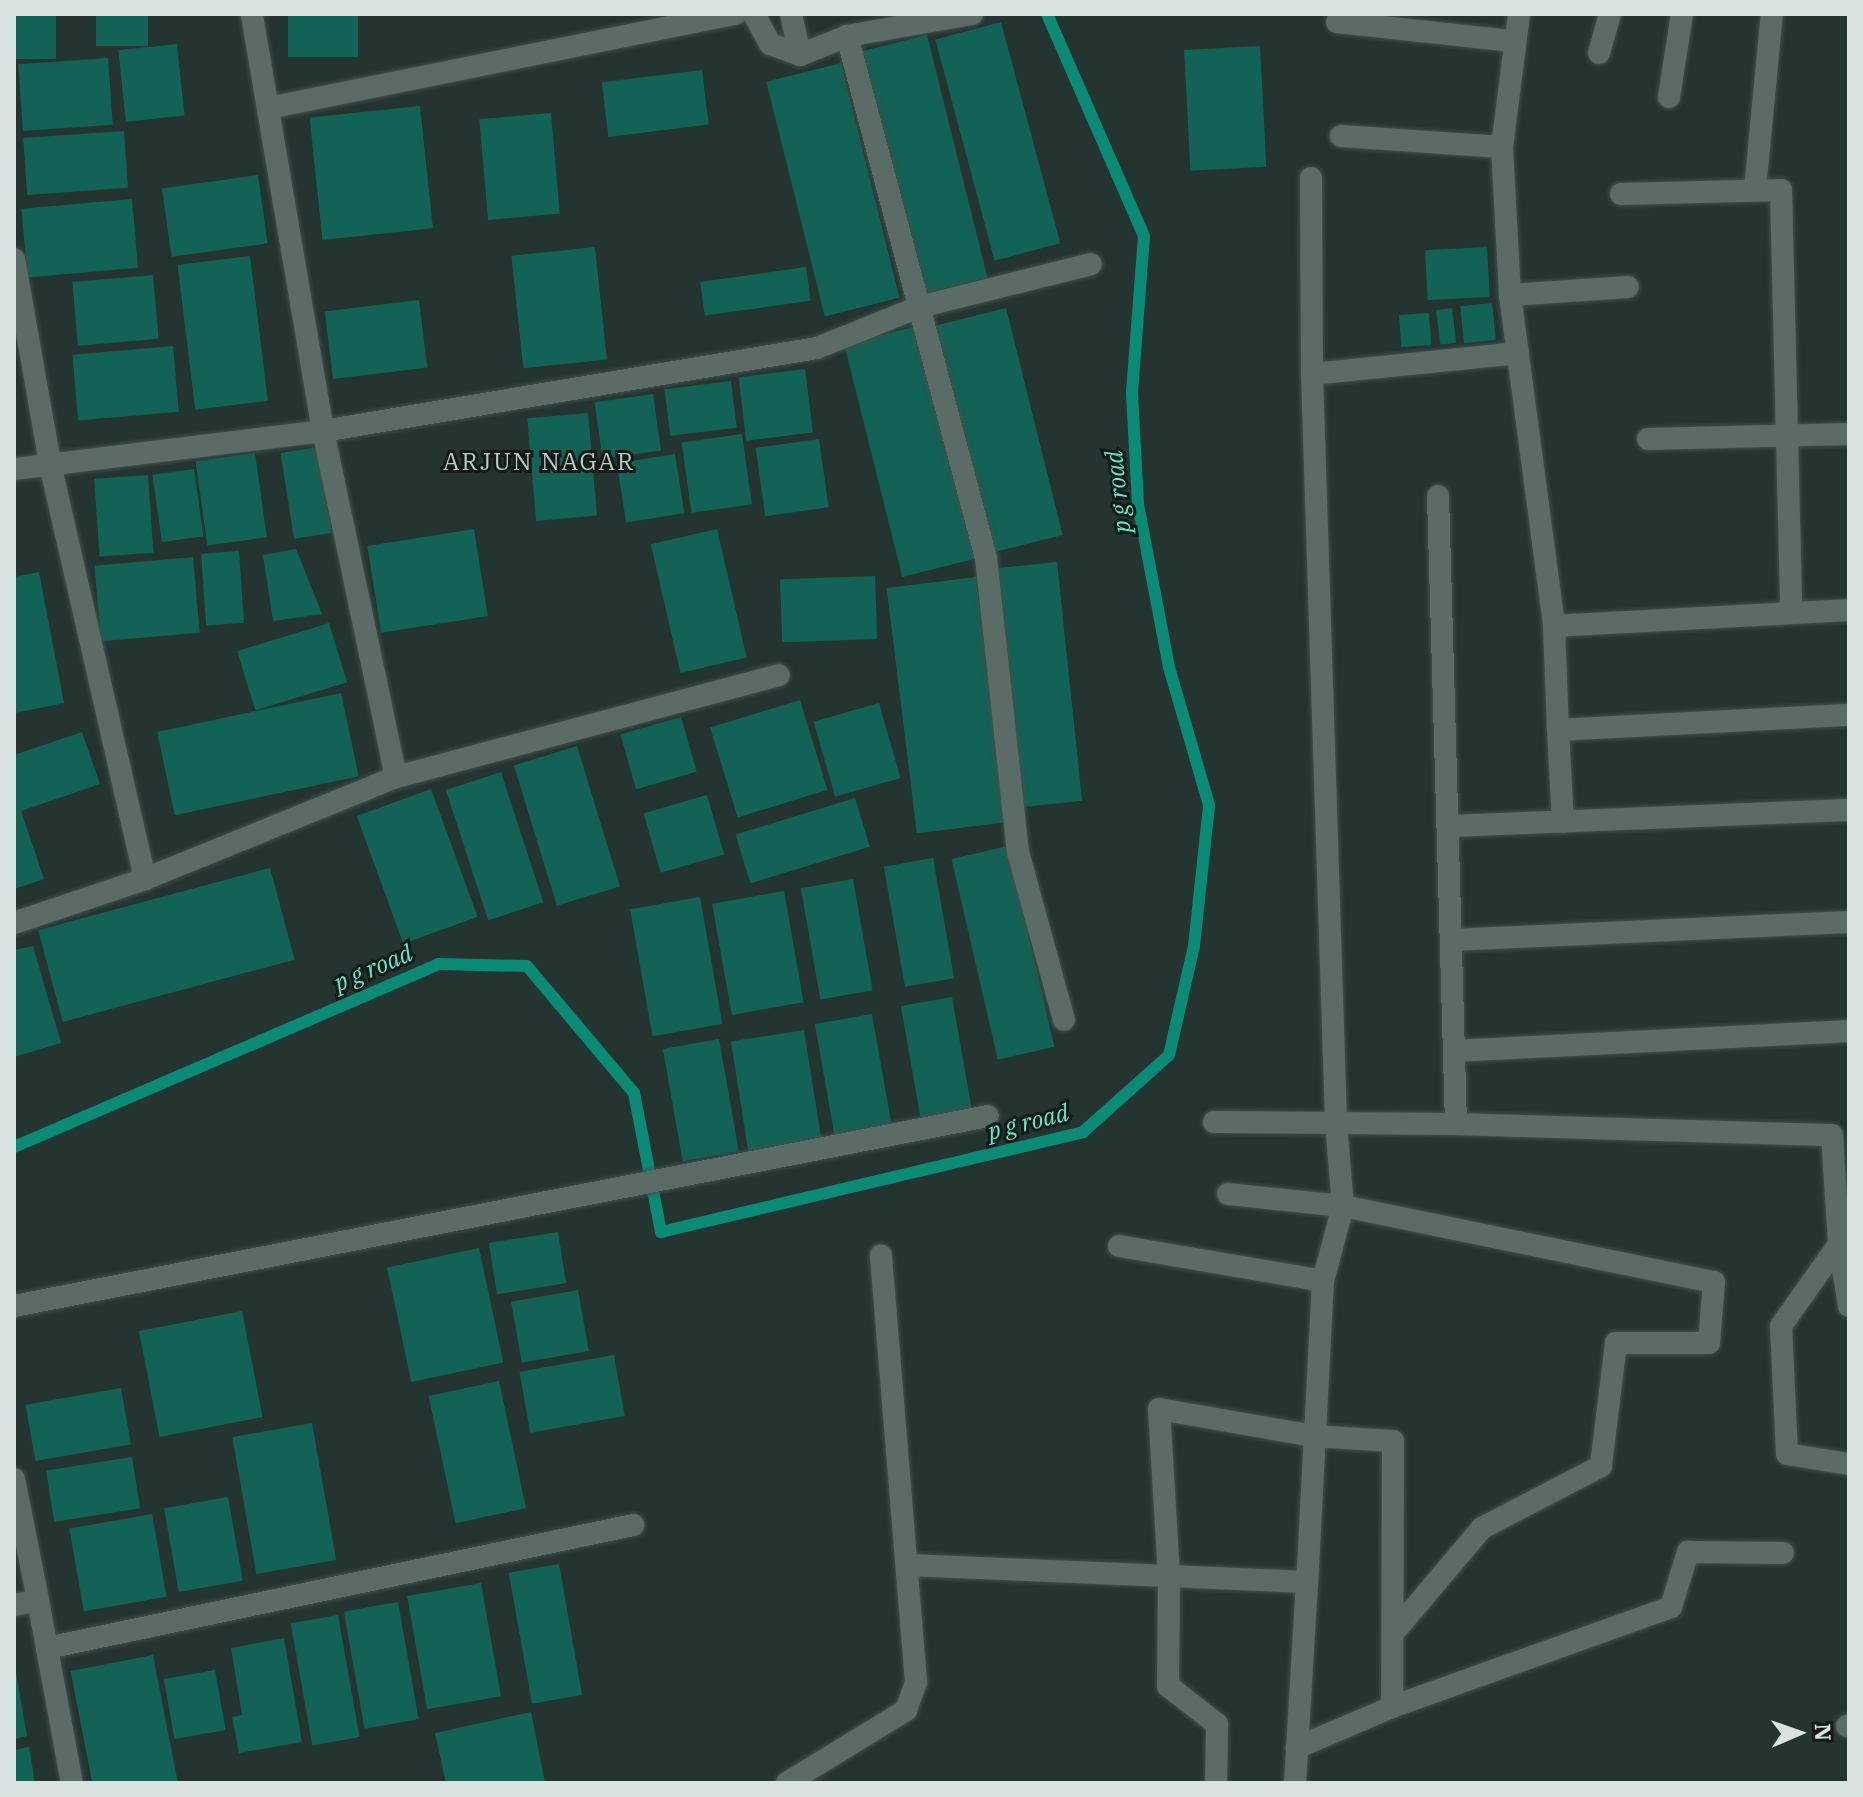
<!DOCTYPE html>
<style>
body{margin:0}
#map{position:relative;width:1863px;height:1797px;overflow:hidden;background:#243430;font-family:"IBM Plex Serif",serif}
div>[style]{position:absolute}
.stream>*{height:12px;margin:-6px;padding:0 6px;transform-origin:6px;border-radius:6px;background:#0b8a76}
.building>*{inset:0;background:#126355;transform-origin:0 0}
.roads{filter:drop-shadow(0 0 2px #424f4c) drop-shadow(0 0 2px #424f4c)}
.minor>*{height:22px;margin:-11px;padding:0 11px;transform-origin:11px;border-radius:11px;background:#5b6c67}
span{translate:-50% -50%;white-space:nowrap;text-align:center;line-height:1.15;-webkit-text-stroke:6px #131a18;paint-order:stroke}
.neighbourhood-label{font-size:24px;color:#b8cbc6;letter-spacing:2px}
.water-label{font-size:24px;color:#5feace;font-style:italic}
.frame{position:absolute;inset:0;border:16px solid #dae3e1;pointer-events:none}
.north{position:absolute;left:1759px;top:1693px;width:80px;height:80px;-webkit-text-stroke:6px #131a18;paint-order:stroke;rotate:88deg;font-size:22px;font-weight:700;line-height:32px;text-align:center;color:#dae3e1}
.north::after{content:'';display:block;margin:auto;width:28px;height:36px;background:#dae3e1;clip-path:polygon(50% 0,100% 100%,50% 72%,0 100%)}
</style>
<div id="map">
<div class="stream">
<div style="left:14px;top:1147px;width:462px;rotate:-23.3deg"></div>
<div style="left:438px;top:964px;width:89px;rotate:1.3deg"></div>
<div style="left:527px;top:966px;width:166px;rotate:49.9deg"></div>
<div style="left:634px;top:1093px;width:142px;rotate:79deg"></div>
<div style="left:661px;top:1232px;width:434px;rotate:-13.3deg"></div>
<div style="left:1083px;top:1132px;width:115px;rotate:-41.8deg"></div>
<div style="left:1169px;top:1055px;width:112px;rotate:-77.1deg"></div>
<div style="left:1194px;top:946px;width:142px;rotate:-83.9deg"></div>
<div style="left:1209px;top:805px;width:144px;rotate:-106.2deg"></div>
<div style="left:1169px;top:667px;width:166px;rotate:-100.8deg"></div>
<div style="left:1138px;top:504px;width:112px;rotate:-93.1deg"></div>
<div style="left:1132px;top:392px;width:156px;rotate:-85.6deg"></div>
<div style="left:1144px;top:236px;width:242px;rotate:-113.6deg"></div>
</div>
<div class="building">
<div style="left:14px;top:14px;width:42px;height:45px"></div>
<div style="left:96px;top:14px;width:52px;height:32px"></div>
<div style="left:288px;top:14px;width:70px;height:43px"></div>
<div style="left:1001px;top:22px;width:229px;height:68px;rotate:75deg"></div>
<div style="left:927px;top:35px;width:250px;height:67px;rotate:76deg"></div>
<div style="left:177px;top:44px;width:72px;height:59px;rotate:84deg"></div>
<div style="left:1260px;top:46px;width:121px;height:76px;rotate:87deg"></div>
<div style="left:108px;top:58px;width:67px;height:90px;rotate:86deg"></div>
<div style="left:841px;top:63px;width:242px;height:77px;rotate:76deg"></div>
<div style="left:702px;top:70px;width:55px;height:101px;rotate:83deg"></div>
<div style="left:420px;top:106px;width:123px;height:111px;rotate:84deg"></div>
<div style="left:551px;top:113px;width:101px;height:72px;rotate:85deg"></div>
<div style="left:124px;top:131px;width:57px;height:101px;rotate:86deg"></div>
<div style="left:258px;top:175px;width:69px;height:97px;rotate:82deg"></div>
<div style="left:132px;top:199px;width:69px;height:111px;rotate:85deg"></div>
<div style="left:595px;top:247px;width:113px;height:84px;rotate:84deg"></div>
<div style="left:1487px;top:247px;width:50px;height:62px;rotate:87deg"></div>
<div style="left:250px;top:256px;width:146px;height:73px;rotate:83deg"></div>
<div style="left:806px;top:267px;width:34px;height:107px;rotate:82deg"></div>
<div style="left:153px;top:275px;width:64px;height:81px;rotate:85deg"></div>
<div style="left:419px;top:300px;width:68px;height:95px;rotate:83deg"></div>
<div style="left:1492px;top:303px;width:37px;height:32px;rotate:84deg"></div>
<div style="left:1006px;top:308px;width:234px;height:73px;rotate:76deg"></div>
<div style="left:1452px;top:308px;width:35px;height:16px;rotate:83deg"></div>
<div style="left:1429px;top:313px;width:32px;height:30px;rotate:86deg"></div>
<div style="left:917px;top:326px;width:240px;height:75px;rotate:76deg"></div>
<div style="left:173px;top:346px;width:66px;height:101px;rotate:85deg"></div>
<div style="left:805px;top:369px;width:64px;height:67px;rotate:83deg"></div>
<div style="left:731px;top:381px;width:47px;height:67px;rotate:83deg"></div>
<div style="left:653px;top:394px;width:57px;height:59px;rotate:82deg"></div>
<div style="left:588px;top:413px;width:103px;height:61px;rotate:85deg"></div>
<div style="left:742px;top:434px;width:71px;height:61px;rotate:82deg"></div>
<div style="left:819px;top:439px;width:69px;height:64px;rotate:82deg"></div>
<div style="left:318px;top:447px;width:87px;height:38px;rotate:81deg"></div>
<div style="left:255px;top:453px;width:85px;height:60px;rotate:82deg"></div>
<div style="left:675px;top:454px;width:60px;height:59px;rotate:81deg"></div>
<div style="left:194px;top:469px;width:68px;height:42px;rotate:82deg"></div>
<div style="left:148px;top:475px;width:78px;height:54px;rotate:86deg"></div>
<div style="left:474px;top:529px;width:88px;height:108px;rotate:81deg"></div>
<div style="left:717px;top:529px;width:132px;height:68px;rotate:77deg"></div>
<div style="clip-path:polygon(296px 549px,322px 614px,273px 621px,263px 555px)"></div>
<div style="left:239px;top:551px;width:72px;height:38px;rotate:86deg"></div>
<div style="left:193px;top:557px;width:76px;height:99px;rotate:85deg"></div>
<div style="left:1057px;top:562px;width:240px;height:64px;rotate:84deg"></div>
<div style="clip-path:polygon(39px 572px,64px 703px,14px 713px,14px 577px)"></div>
<div style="left:875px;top:576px;width:63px;height:95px;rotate:88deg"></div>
<div style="left:976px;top:577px;width:247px;height:90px;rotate:83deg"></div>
<div style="left:329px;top:623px;width:62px;height:96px;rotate:73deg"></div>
<div style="left:341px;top:693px;width:85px;height:188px;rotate:78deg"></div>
<div style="left:800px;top:700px;width:94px;height:94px;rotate:73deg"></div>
<div style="left:879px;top:703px;width:78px;height:68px;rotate:74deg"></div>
<div style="left:681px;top:717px;width:57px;height:63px;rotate:74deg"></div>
<div style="clip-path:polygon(82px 732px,100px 784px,21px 811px,44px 879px,14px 889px,14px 755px)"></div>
<div style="left:577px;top:746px;width:147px;height:66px;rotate:73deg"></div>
<div style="left:501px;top:772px;width:137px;height:58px;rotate:72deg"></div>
<div style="left:431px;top:789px;width:136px;height:79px;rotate:70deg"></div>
<div style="left:707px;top:795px;width:62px;height:66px;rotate:74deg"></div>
<div style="left:855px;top:798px;width:51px;height:125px;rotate:73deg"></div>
<div style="left:1008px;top:846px;width:206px;height:58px;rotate:77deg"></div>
<div style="left:933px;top:858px;width:122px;height:50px;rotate:80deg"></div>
<div style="left:270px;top:868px;width:95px;height:240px;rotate:75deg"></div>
<div style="left:853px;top:879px;width:113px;height:53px;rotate:80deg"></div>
<div style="left:784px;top:891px;width:113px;height:73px;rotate:80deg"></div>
<div style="left:700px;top:897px;width:129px;height:71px;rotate:80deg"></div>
<div style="clip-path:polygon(33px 946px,61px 1043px,14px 1057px,14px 950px)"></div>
<div style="left:952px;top:997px;width:113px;height:52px;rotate:80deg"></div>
<div style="left:872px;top:1014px;width:117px;height:58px;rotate:80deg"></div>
<div style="left:804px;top:1030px;width:111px;height:74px;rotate:81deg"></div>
<div style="left:719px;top:1039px;width:114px;height:57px;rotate:80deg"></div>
<div style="left:558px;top:1232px;width:52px;height:70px;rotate:81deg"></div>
<div style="left:479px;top:1248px;width:117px;height:94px;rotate:78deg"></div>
<div style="left:578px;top:1290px;width:62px;height:68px;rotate:80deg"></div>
<div style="left:242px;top:1311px;width:108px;height:105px;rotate:79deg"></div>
<div style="left:614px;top:1355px;width:62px;height:96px;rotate:80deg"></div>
<div style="left:499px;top:1381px;width:130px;height:72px;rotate:78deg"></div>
<div style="left:121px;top:1388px;width:57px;height:97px;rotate:80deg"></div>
<div style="left:312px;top:1423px;width:139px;height:81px;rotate:80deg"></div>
<div style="left:132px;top:1457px;width:52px;height:87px;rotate:81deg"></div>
<div style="left:228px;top:1497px;width:85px;height:65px;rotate:80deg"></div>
<div style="left:152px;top:1514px;width:84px;height:84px;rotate:80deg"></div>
<div style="left:559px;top:1564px;width:133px;height:51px;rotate:80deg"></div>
<div style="left:481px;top:1583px;width:115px;height:75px;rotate:80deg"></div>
<div style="left:398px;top:1602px;width:119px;height:55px;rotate:80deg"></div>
<div style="left:338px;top:1615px;width:124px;height:48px;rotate:80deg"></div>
<div style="clip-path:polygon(284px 1638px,302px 1742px,239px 1753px,232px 1717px,242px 1715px,231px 1648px)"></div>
<div style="left:153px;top:1655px;width:131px;height:84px;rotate:79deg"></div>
<div style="clip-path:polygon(14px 1661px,27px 1736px,14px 1739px)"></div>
<div style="left:215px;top:1670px;width:61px;height:52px;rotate:80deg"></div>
<div style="clip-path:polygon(531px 1712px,545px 1783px,446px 1783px,435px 1733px)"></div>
<div style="clip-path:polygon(29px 1747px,35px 1783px,14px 1783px,14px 1750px)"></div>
</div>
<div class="roads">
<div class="minor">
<div style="left:754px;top:14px;width:34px;rotate:62deg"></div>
<div style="left:770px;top:44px;width:32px;rotate:20deg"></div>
<div style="left:800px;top:55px;width:51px;rotate:-22deg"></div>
<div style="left:847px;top:36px;width:127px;rotate:-10deg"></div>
<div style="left:791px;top:14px;width:42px;rotate:77.6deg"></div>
<div style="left:1337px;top:22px;width:177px;rotate:6.2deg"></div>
<div style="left:847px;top:36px;width:540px;rotate:75.09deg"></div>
<div style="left:986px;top:558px;width:296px;rotate:83.8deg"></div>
<div style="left:1018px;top:852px;width:174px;rotate:74.7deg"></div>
<div style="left:1599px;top:53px;width:41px;rotate:-74.2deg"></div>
<div style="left:1669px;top:97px;width:84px;rotate:-81.1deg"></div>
<div style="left:268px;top:108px;width:477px;rotate:-11.4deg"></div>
<div style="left:1341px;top:136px;width:161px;rotate:3.9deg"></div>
<div style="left:1502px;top:147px;width:148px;rotate:86.9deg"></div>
<div style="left:1510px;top:295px;width:334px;rotate:82.4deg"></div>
<div style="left:1554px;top:626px;width:104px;rotate:87.8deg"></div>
<div style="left:1558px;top:730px;width:291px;rotate:-3deg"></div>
<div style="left:1502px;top:147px;width:134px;rotate:-82.7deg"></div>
<div style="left:1311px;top:178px;width:196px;rotate:89.7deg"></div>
<div style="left:1312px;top:374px;width:749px;rotate:88.16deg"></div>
<div style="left:1336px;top:1123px;width:120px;rotate:0.5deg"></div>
<div style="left:1456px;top:1124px;width:628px;rotate:-91.64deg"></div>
<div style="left:1755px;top:189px;width:176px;rotate:-84.5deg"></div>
<div style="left:1621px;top:194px;width:160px;rotate:-1.4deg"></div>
<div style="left:1781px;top:190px;width:423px;rotate:88.6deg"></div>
<div style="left:14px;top:259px;width:208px;rotate:80deg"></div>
<div style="left:50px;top:464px;width:426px;rotate:77.1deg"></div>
<div style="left:1510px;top:295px;width:118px;rotate:-3.9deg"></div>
<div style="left:1312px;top:374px;width:207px;rotate:-5.8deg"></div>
<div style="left:1648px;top:439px;width:201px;rotate:-1.4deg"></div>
<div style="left:14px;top:469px;width:311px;rotate:-7deg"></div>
<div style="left:323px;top:431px;width:423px;rotate:-99.7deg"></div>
<div style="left:1554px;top:626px;width:295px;rotate:-3.1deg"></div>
<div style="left:1558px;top:730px;width:92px;rotate:86.9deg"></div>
<div style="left:396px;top:777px;width:396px;rotate:-14.9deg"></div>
<div style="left:1449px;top:826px;width:400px;rotate:-2.3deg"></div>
<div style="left:14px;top:923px;width:138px;rotate:-18.6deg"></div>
<div style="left:145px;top:879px;width:271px;rotate:-22.1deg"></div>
<div style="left:396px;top:777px;width:354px;rotate:-101.9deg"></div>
<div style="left:323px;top:431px;width:501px;rotate:-9.54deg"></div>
<div style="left:817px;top:348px;width:110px;rotate:-21.9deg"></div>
<div style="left:919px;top:307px;width:177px;rotate:-14deg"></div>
<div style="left:1451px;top:940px;width:398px;rotate:-2.6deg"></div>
<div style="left:1454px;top:1051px;width:396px;rotate:-2.9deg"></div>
<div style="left:1214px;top:1122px;width:122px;rotate:0.5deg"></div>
<div style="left:1336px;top:1123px;width:83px;rotate:85.2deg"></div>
<div style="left:1343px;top:1206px;width:78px;rotate:104.9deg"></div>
<div style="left:1323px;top:1281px;width:301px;rotate:93deg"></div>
<div style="left:1456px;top:1124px;width:376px;rotate:1.7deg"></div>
<div style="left:1832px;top:1135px;width:109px;rotate:86.3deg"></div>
<div style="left:1839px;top:1244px;width:63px;rotate:80.8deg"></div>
<div style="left:1228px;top:1194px;width:116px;rotate:6deg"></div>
<div style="left:1343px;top:1206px;width:379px;rotate:11.6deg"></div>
<div style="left:1714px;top:1282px;width:61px;rotate:94.7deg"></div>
<div style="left:1709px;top:1343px;width:93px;rotate:180deg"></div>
<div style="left:1616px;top:1343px;width:124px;rotate:97deg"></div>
<div style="left:1601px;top:1466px;width:134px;rotate:152.5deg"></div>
<div style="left:1482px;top:1528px;width:135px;rotate:130.2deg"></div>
<div style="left:1839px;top:1244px;width:100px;rotate:125.3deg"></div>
<div style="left:1781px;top:1326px;width:128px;rotate:87.3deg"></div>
<div style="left:1787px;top:1454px;width:63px;rotate:9.2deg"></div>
<div style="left:1119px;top:1246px;width:207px;rotate:9.7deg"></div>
<div style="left:14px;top:1306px;width:992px;rotate:-11.04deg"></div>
<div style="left:14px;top:1479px;width:123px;rotate:78.8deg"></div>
<div style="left:38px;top:1600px;width:25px;rotate:168deg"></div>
<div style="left:907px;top:1565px;width:262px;rotate:2.4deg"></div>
<div style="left:1169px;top:1576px;width:167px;rotate:-93.4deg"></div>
<div style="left:1159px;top:1409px;width:156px;rotate:9.9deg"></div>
<div style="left:1313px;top:1436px;width:80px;rotate:3.6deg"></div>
<div style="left:1393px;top:1441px;width:266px;rotate:90.2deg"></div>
<div style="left:1392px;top:1707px;width:104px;rotate:156.9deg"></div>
<div style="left:38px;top:1600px;width:186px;rotate:79.5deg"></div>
<div style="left:47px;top:1648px;width:599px;rotate:-11.85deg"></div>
<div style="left:1392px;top:1707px;width:296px;rotate:-19.7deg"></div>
<div style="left:1671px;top:1607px;width:58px;rotate:-72.8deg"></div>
<div style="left:1688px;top:1552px;width:95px;rotate:0.6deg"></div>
<div style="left:1847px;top:1726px;width:2px;rotate:-27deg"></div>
<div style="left:787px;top:1783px;width:140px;rotate:-31.5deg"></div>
<div style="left:906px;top:1710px;width:30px;rotate:-70deg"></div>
<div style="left:916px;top:1682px;width:428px;rotate:-94.7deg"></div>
<div style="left:1216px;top:1783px;width:59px;rotate:-89deg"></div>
<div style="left:1217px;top:1724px;width:62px;rotate:-142.2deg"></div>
<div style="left:1168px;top:1686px;width:110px;rotate:-89.5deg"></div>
<div style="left:1169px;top:1576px;width:138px;rotate:2.5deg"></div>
<div style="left:1307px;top:1582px;width:201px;rotate:93.4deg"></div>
</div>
</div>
<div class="neighbourhood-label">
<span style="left:539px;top:462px">ARJUN NAGAR</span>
</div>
<div class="water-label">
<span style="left:1118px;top:492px;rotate:-96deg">p g road</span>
<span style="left:373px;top:968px;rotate:-23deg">p g road</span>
<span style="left:1028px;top:1122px;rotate:-14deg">p g road</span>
</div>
<div class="frame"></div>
<div class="north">N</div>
</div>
